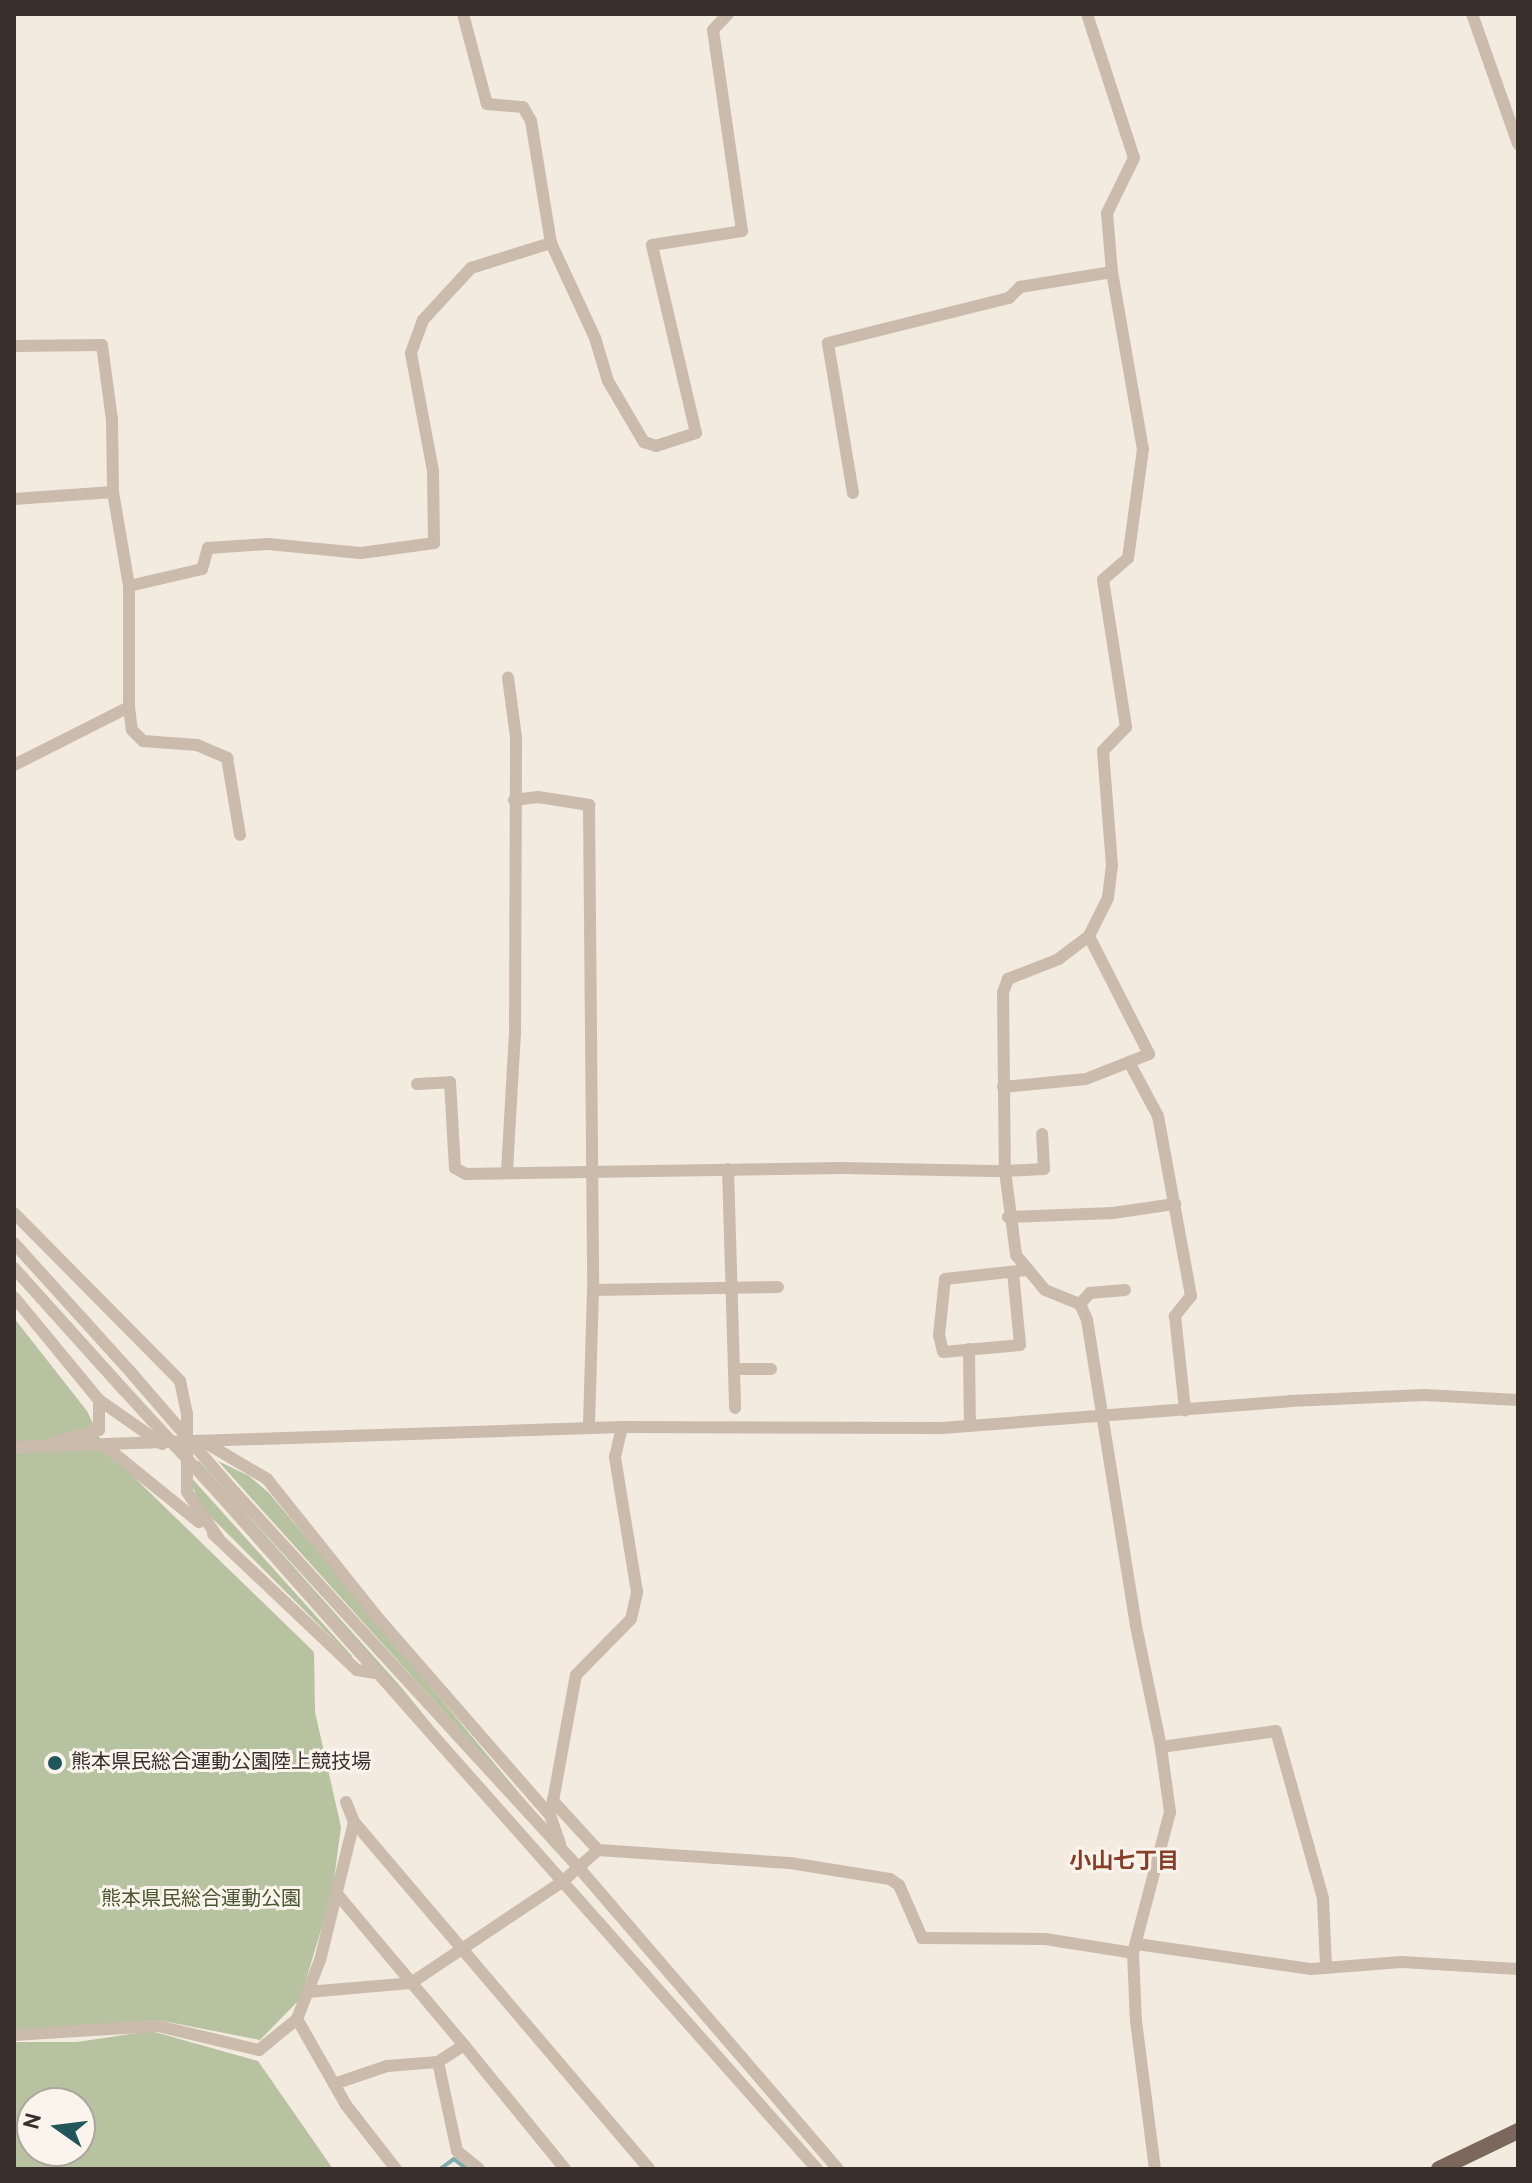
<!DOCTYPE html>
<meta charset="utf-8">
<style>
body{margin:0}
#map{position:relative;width:1532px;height:2183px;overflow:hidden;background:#f3eae0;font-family:Overpass,"Noto Sans JP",sans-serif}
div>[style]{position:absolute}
.green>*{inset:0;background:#b6c2a0}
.stream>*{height:4px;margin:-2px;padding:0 2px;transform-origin:2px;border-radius:2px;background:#80adaf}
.minor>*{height:12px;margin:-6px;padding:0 6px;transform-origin:6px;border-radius:6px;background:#cbbbac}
.major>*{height:16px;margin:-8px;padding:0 8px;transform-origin:8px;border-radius:8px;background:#7b675c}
.minor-bridge>*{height:12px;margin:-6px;padding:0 6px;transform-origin:6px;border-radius:6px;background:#cbbbac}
.dots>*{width:22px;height:22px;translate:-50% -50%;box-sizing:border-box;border:4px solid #faf4ed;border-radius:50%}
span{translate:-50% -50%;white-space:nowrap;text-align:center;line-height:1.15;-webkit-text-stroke:6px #faf4ed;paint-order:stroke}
.poi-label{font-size:20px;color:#39302b}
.left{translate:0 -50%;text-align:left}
.park-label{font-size:20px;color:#48572f}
.neighbourhood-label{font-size:22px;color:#873e25;font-weight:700}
.frame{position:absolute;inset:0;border:16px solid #39302b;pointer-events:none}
.north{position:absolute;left:16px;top:2087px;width:80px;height:80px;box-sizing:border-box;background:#faf4ed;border:2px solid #ada69f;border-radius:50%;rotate:284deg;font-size:22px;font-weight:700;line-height:32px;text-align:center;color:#39302b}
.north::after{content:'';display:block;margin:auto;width:28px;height:36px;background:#21565a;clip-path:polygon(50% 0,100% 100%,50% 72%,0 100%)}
</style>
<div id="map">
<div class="green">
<div style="clip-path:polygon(14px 1318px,87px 1411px,105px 1449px,314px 1652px,315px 1712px,341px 1827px,332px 1894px,300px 1999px,260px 2040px,158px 2020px,14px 2031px)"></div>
<div style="clip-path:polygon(199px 1461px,401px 1687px,450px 1747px,196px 1462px)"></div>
<div style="clip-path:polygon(218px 1461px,249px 1476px,269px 1493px,544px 1823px)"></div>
<div style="clip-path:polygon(188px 1474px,352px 1656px,352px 1658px,200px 1506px)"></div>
<div style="clip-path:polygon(evenodd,151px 2031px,258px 2061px,333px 2169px,14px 2169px,14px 2042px,77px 2042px,151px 2031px,32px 2103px,80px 2103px,80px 2151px,32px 2151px,32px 2103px)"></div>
</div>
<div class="stream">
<div style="left:440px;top:2169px;width:17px;rotate:-36deg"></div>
<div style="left:454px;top:2159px;width:16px;rotate:38deg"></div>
</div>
<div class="minor">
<div style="left:463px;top:14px;width:93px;rotate:75.1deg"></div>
<div style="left:487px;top:104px;width:36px;rotate:5deg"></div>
<div style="left:523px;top:107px;width:16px;rotate:60deg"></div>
<div style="left:531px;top:121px;width:124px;rotate:80.7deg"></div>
<div style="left:551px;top:243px;width:105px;rotate:65.1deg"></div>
<div style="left:595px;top:338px;width:45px;rotate:73.2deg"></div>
<div style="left:608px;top:381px;width:71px;rotate:59.5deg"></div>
<div style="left:644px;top:442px;width:13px;rotate:18deg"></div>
<div style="left:656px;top:446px;width:42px;rotate:-18deg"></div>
<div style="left:696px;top:433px;width:193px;rotate:-103.2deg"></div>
<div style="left:652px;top:245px;width:91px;rotate:-8.8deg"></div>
<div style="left:742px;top:231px;width:203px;rotate:-98.2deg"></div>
<div style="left:713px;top:30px;width:22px;rotate:-47deg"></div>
<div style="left:1087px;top:14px;width:151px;rotate:71.9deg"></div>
<div style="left:1134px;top:158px;width:61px;rotate:116.1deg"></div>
<div style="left:1107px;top:213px;width:59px;rotate:85.2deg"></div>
<div style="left:1112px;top:272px;width:180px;rotate:80.1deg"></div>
<div style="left:1143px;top:449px;width:110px;rotate:97.8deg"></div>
<div style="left:1128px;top:558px;width:33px;rotate:139deg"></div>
<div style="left:1103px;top:580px;width:149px;rotate:81.1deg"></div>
<div style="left:1126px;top:727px;width:33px;rotate:134deg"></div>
<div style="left:1103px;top:751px;width:114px;rotate:85.5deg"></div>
<div style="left:1112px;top:865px;width:33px;rotate:97deg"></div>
<div style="left:1108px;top:898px;width:42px;rotate:116.6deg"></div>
<div style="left:1089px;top:936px;width:38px;rotate:143deg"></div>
<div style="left:1059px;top:959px;width:55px;rotate:158.6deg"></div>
<div style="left:1008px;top:979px;width:15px;rotate:110deg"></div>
<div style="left:1003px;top:993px;width:178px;rotate:89.4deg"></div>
<div style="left:1005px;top:1171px;width:85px;rotate:82.5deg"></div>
<div style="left:1016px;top:1255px;width:45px;rotate:50.4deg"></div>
<div style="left:1045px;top:1290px;width:38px;rotate:22deg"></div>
<div style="left:1080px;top:1304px;width:17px;rotate:66deg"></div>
<div style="left:1087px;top:1320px;width:310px;rotate:80.9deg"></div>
<div style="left:1136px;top:1626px;width:124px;rotate:78.3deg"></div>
<div style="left:1161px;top:1747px;width:66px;rotate:82.1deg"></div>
<div style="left:1170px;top:1812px;width:146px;rotate:104.7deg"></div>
<div style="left:1133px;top:1953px;width:68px;rotate:87.5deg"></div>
<div style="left:1136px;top:2021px;width:149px;rotate:82.7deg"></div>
<div style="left:1472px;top:14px;width:138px;rotate:70.5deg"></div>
<div style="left:14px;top:346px;width:88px;rotate:-0.7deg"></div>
<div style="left:102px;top:345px;width:76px;rotate:82.4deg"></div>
<div style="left:112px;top:420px;width:72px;rotate:89.2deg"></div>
<div style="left:113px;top:492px;width:95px;rotate:80.3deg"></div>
<div style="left:129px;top:586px;width:121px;rotate:90deg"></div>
<div style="left:129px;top:707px;width:129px;rotate:153.2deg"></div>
<div style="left:853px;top:493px;width:152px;rotate:-99.5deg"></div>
<div style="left:828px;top:343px;width:187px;rotate:-14deg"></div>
<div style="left:1009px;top:298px;width:16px;rotate:-45deg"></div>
<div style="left:1020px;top:287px;width:93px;rotate:-9.3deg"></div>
<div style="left:14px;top:499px;width:99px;rotate:-4deg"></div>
<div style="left:129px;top:586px;width:75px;rotate:-13.1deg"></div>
<div style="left:202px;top:569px;width:22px;rotate:-74deg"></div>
<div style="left:208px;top:548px;width:60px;rotate:-3.8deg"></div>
<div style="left:268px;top:544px;width:93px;rotate:5.5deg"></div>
<div style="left:361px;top:553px;width:74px;rotate:-7.8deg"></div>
<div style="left:434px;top:543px;width:72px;rotate:-90.8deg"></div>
<div style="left:433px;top:471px;width:120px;rotate:-100.6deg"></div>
<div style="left:411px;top:353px;width:35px;rotate:-70deg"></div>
<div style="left:423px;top:320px;width:71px;rotate:-47.3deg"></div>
<div style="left:471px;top:268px;width:84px;rotate:-17.4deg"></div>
<div style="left:129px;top:707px;width:23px;rotate:83deg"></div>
<div style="left:132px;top:730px;width:16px;rotate:45deg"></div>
<div style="left:143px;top:741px;width:54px;rotate:4.2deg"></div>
<div style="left:197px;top:745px;width:33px;rotate:23deg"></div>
<div style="left:227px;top:758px;width:78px;rotate:80.4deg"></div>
<div style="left:514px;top:800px;width:24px;rotate:-7deg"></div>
<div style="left:538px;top:797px;width:52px;rotate:8.9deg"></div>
<div style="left:589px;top:805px;width:485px;rotate:89.5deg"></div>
<div style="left:593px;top:1290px;width:138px;rotate:91.7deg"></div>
<div style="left:1129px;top:1062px;width:61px;rotate:61.8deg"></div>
<div style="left:1158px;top:1116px;width:183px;rotate:79.6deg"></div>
<div style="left:1191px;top:1296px;width:26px;rotate:129deg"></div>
<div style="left:1175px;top:1316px;width:95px;rotate:83.9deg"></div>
<div style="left:417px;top:1084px;width:33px;rotate:-3deg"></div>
<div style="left:450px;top:1082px;width:86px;rotate:86.7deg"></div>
<div style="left:455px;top:1168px;width:13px;rotate:29deg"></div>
<div style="left:466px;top:1174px;width:376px;rotate:-0.9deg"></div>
<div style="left:842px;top:1168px;width:163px;rotate:1.1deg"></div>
<div style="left:1005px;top:1171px;width:39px;rotate:-3deg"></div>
<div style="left:1044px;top:1169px;width:35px;rotate:-93deg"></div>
<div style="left:1003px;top:1087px;width:83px;rotate:-5.5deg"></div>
<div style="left:1086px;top:1079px;width:68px;rotate:-21.6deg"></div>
<div style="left:1149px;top:1054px;width:132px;rotate:-117deg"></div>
<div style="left:728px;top:1169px;width:239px;rotate:88.3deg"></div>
<div style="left:507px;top:1171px;width:137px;rotate:-86.7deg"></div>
<div style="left:515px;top:1034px;width:297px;rotate:-89.8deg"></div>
<div style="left:516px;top:737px;width:60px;rotate:-97.7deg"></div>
<div style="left:14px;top:1213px;width:236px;rotate:45.3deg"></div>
<div style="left:180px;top:1381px;width:34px;rotate:78deg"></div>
<div style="left:187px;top:1414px;width:78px;rotate:90deg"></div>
<div style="left:187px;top:1492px;width:57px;rotate:55.8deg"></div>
<div style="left:1008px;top:1217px;width:105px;rotate:-2.2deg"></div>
<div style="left:1113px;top:1213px;width:63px;rotate:-8.3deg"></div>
<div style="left:14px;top:1243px;width:179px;rotate:47.9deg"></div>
<div style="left:14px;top:1268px;width:163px;rotate:48deg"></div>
<div style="left:1013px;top:1272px;width:73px;rotate:84.5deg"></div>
<div style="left:1020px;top:1345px;width:77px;rotate:174.8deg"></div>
<div style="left:943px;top:1352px;width:17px;rotate:-103deg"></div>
<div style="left:939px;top:1335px;width:56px;rotate:-83.9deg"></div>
<div style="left:945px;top:1279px;width:82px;rotate:-6.3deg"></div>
<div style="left:593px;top:1290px;width:185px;rotate:-0.9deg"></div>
<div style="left:14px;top:1297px;width:134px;rotate:50.5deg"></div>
<div style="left:99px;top:1400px;width:30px;rotate:90deg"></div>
<div style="left:99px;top:1430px;width:48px;rotate:164.2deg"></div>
<div style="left:1080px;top:1304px;width:15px;rotate:-48deg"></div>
<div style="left:1090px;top:1293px;width:35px;rotate:-5deg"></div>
<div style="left:969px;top:1349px;width:77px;rotate:89.3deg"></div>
<div style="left:735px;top:1369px;width:36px"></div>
<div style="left:99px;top:1400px;width:77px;rotate:34.9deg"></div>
<div style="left:206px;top:1443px;width:71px;rotate:30.5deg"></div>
<div style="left:267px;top:1479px;width:178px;rotate:51.4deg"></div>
<div style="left:378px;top:1618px;width:262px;rotate:48.9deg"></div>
<div style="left:550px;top:1815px;width:31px;rotate:71deg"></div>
<div style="left:105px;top:1446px;width:121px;rotate:39deg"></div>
<div style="left:14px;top:1447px;width:608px;rotate:-1.88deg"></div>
<div style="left:622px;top:1427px;width:320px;rotate:0.2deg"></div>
<div style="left:942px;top:1428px;width:349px;rotate:-4.4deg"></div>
<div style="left:1290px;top:1401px;width:134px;rotate:-2.6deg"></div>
<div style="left:1424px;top:1395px;width:94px;rotate:3deg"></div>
<div style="left:230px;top:1487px;width:517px;rotate:47.51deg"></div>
<div style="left:579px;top:1868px;width:397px;rotate:49.3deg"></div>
<div style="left:221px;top:1496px;width:899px;rotate:48.47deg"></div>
<div style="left:213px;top:1534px;width:198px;rotate:43.4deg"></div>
<div style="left:357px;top:1670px;width:17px;rotate:10deg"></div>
<div style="left:1161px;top:1747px;width:116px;rotate:-7.9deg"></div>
<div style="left:1276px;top:1731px;width:173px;rotate:74.3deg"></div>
<div style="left:1323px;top:1898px;width:70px;rotate:87.5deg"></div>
<div style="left:346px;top:1802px;width:22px;rotate:68deg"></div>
<div style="left:354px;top:1822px;width:455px;rotate:49.6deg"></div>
<div style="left:354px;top:1822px;width:142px;rotate:103.8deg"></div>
<div style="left:320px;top:1960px;width:63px;rotate:111.3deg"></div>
<div style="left:297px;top:2019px;width:99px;rotate:60.3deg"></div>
<div style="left:346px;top:2105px;width:81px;rotate:52deg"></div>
<div style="left:598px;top:1850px;width:192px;rotate:3.9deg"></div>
<div style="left:790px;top:1863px;width:101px;rotate:9.1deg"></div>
<div style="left:890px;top:1879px;width:11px;rotate:34deg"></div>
<div style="left:899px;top:1885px;width:58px;rotate:66.5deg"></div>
<div style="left:922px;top:1938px;width:123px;rotate:0.5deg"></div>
<div style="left:1045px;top:1939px;width:89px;rotate:9deg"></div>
<div style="left:338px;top:1895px;width:196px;rotate:50deg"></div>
<div style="left:464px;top:2045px;width:31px;rotate:147deg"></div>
<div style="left:438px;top:2062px;width:91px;rotate:77.9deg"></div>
<div style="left:457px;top:2151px;width:28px;rotate:39deg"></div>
<div style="left:1137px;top:1944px;width:176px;rotate:8.2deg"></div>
<div style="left:1311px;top:1969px;width:91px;rotate:-4.4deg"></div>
<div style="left:1402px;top:1962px;width:116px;rotate:3.5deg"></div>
<div style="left:307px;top:1992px;width:104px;rotate:-4.9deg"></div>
<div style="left:411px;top:1983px;width:182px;rotate:-33.8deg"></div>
<div style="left:562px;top:1882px;width:48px;rotate:-41.6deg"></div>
<div style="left:598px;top:1850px;width:67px;rotate:-132.6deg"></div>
<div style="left:553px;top:1801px;width:128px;rotate:-79.7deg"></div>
<div style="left:576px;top:1675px;width:78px;rotate:-45.5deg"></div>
<div style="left:631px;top:1619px;width:28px;rotate:-77deg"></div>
<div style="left:637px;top:1592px;width:137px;rotate:-99.3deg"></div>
<div style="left:615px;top:1457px;width:31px;rotate:-77deg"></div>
<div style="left:14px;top:2035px;width:144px;rotate:-3.6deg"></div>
<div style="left:158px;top:2026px;width:104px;rotate:13.4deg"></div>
<div style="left:259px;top:2050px;width:49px;rotate:-39.2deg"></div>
<div style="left:464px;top:2045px;width:160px;rotate:50.8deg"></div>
<div style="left:334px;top:2084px;width:56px;rotate:-18.8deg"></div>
<div style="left:387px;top:2066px;width:51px;rotate:-4.5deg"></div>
</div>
<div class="major">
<div style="left:1439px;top:2169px;width:88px;rotate:-25.7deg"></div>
</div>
<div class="minor-bridge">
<div style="left:134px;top:1376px;width:147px;rotate:49.1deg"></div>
<div style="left:123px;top:1389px;width:145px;rotate:47.5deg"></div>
</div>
<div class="dots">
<div style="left:55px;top:1763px;background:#21565a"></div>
</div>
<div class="poi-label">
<span class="left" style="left:71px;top:1763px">熊本県民総合運動公園陸上競技場</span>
</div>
<div class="park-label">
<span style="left:201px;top:1900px">熊本県民総合運動公園</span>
</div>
<div class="neighbourhood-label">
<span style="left:1124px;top:1863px">小山七丁目</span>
</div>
<div class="frame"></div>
<div class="north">N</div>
</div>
